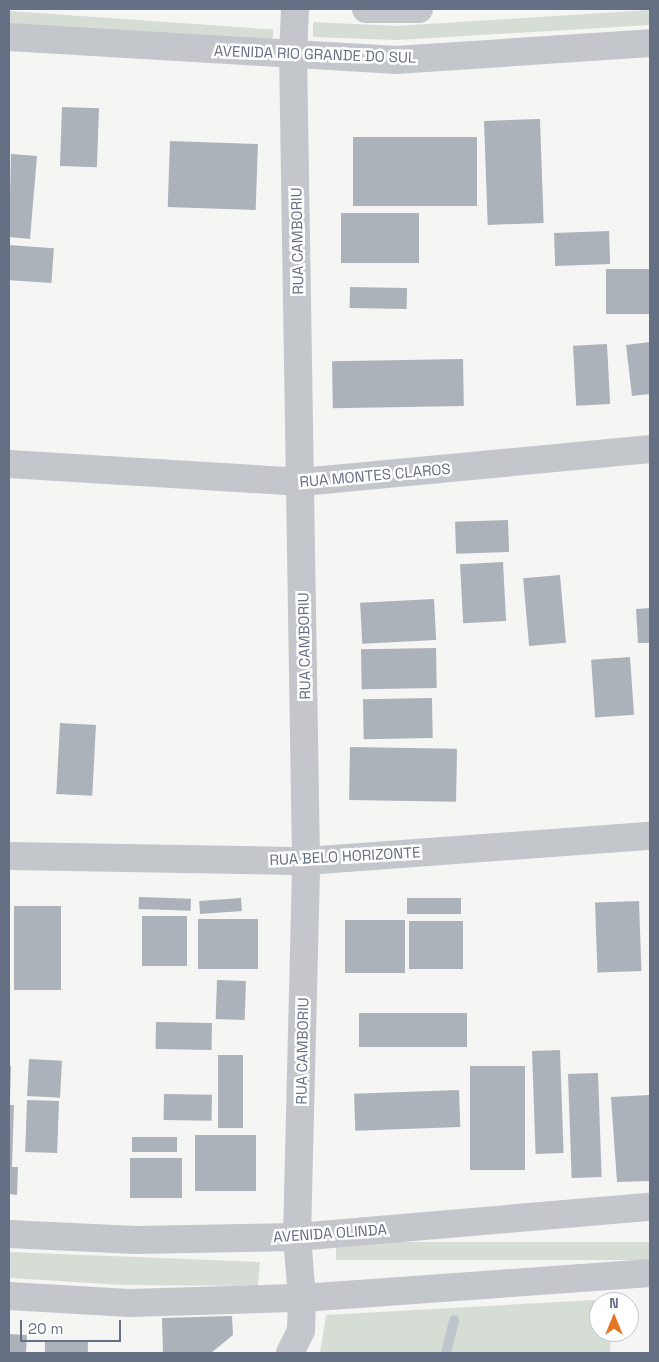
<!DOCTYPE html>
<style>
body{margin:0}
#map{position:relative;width:659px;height:1362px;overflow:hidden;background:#f5f6f3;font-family:"Space Grotesk",sans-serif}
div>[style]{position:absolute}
.green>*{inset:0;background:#d6ddd4;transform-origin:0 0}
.stream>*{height:10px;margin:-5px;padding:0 5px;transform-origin:5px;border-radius:5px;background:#bec6cc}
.building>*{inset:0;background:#acb2b9;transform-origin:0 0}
.minor>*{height:28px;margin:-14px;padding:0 14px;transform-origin:14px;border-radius:14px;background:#c3c6ca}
span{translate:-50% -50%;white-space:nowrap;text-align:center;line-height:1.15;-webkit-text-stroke:5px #fff;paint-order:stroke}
.street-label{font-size:15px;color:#657084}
.frame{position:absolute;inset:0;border:10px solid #657084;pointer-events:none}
.north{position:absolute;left:589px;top:1292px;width:50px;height:50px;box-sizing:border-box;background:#fff;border:1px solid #c1c6ce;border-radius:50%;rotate:0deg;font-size:14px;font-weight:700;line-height:20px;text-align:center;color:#657084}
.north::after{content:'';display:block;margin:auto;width:18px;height:22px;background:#e47624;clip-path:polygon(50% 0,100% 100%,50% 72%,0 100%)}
.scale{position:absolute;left:20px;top:1320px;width:101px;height:22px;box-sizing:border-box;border:2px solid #657084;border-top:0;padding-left:6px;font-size:15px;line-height:18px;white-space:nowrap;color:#657084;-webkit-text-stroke:4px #fff;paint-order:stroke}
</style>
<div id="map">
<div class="green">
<div style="clip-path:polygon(650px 10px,650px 25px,397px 40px,313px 37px,313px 22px,396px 26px)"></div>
<div style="left:9px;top:11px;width:265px;height:18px;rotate:4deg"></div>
<div style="left:650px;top:1242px;width:18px;height:314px;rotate:90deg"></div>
<div style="clip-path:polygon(9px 1252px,260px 1262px,258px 1286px,123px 1285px,9px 1278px)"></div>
<div style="clip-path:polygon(611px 1299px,611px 1302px,599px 1302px,599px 1332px,611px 1332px,610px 1353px,320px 1353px,326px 1315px)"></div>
</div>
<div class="stream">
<div style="left:446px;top:1353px;width:34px;rotate:-76deg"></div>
</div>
<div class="building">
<div style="left:62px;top:107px;width:37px;height:59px;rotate:2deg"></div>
<div style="left:540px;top:119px;width:104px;height:56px;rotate:88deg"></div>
<div style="left:353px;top:137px;width:124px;height:69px"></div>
<div style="left:170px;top:141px;width:88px;height:66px;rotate:2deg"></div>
<div style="clip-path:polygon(11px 154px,37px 156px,30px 239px,9px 237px)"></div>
<div style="left:341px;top:213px;width:78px;height:50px"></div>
<div style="left:609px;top:231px;width:33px;height:55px;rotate:88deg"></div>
<div style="left:9px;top:245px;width:45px;height:35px;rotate:4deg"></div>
<div style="left:650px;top:269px;width:45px;height:44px;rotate:90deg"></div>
<div style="left:350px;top:287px;width:57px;height:21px;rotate:1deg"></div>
<div style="clip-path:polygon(650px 342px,650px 394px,632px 396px,626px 345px)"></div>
<div style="left:607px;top:344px;width:60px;height:34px;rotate:87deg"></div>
<div style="left:463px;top:359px;width:47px;height:131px;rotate:89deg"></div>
<div style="left:508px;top:520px;width:32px;height:53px;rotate:88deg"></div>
<div style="left:503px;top:562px;width:59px;height:43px;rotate:87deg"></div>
<div style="left:560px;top:575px;width:68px;height:37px;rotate:85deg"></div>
<div style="left:434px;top:599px;width:41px;height:74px;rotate:87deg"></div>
<div style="clip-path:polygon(650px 608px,650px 643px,638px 643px,636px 609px)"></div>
<div style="left:436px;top:648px;width:40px;height:75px;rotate:89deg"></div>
<div style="left:630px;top:657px;width:58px;height:39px;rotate:86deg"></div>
<div style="left:432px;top:698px;width:40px;height:69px;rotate:89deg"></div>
<div style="left:60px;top:723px;width:36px;height:71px;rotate:3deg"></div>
<div style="left:350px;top:747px;width:107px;height:53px;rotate:1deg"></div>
<div style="left:139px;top:897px;width:52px;height:12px;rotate:2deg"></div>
<div style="left:241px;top:898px;width:13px;height:42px;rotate:86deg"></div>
<div style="left:461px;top:898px;width:16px;height:54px;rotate:90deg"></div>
<div style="left:639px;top:901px;width:70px;height:44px;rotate:88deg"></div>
<div style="left:14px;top:906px;width:47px;height:84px"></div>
<div style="left:142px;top:916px;width:45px;height:50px"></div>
<div style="left:198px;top:919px;width:60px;height:50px"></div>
<div style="left:345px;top:920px;width:60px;height:53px"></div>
<div style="left:409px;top:921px;width:54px;height:48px"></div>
<div style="left:217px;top:980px;width:29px;height:39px;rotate:2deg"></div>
<div style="left:467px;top:1013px;width:34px;height:108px;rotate:90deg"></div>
<div style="left:156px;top:1022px;width:56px;height:27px;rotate:1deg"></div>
<div style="left:560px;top:1050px;width:103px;height:28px;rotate:88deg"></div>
<div style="left:218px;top:1055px;width:25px;height:73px"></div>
<div style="left:29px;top:1059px;width:33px;height:37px;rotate:3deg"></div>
<div style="clip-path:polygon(9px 1066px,11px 1066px,10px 1102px,9px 1102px)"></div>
<div style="left:470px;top:1066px;width:55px;height:104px"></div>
<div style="left:598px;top:1073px;width:104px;height:30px;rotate:88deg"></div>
<div style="left:459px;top:1090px;width:37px;height:105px;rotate:88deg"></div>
<div style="left:164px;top:1094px;width:48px;height:26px;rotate:1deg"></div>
<div style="clip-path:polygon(650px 1095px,650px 1181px,617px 1182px,611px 1097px)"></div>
<div style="left:27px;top:1100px;width:32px;height:52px;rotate:2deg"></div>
<div style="clip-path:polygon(9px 1105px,14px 1105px,12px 1167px,18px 1167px,17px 1195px,9px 1194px)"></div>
<div style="left:195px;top:1135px;width:61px;height:56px"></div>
<div style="left:132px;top:1137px;width:45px;height:15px"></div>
<div style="left:130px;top:1158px;width:52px;height:40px"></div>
<div style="clip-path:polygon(232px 1316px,233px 1335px,211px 1353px,163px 1353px,162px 1318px)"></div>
<div style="left:9px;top:1334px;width:18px;height:19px;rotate:3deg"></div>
<div style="left:45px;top:1341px;width:43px;height:12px;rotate:1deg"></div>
</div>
<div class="minor">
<div style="left:366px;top:9px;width:53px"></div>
<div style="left:9px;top:37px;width:388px;rotate:3.4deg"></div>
<div style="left:396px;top:60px;width:255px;rotate:-3.8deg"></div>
<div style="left:9px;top:464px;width:294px;rotate:3.5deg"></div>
<div style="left:302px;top:482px;width:350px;rotate:-5.4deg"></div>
<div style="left:9px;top:856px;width:297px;rotate:1deg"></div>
<div style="left:306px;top:861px;width:345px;rotate:-4.2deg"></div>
<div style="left:9px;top:1234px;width:127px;rotate:2.7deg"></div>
<div style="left:136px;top:1240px;width:161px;rotate:-1.1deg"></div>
<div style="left:297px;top:1237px;width:354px;rotate:-4.9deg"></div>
<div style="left:9px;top:1296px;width:120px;rotate:3.3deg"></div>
<div style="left:129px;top:1303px;width:173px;rotate:-1.7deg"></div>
<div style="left:302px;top:1298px;width:349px;rotate:-4.1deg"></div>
<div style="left:290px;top:1353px;width:25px;rotate:-64deg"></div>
<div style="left:301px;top:1330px;width:32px;rotate:-88deg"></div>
<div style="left:302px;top:1298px;width:61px;rotate:-94.7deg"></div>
<div style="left:297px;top:1237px;width:376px;rotate:-88.6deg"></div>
<div style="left:306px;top:861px;width:806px;rotate:-90.92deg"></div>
<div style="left:293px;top:55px;width:46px;rotate:-87.5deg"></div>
</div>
<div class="street-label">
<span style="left:315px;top:54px;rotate:2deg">AVENIDA RIO GRANDE DO SUL</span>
<span style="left:297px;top:241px;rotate:-91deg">RUA CAMBORIU</span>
<span style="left:375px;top:475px;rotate:-5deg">RUA MONTES CLAROS</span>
<span style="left:304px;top:646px;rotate:-91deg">RUA CAMBORIU</span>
<span style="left:345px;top:856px;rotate:-3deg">RUA BELO HORIZONTE</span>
<span style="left:302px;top:1051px;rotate:-89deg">RUA CAMBORIU</span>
<span style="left:330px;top:1233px;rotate:-4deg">AVENIDA OLINDA</span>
</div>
<div class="frame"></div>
<div class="north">N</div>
<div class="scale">20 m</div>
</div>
